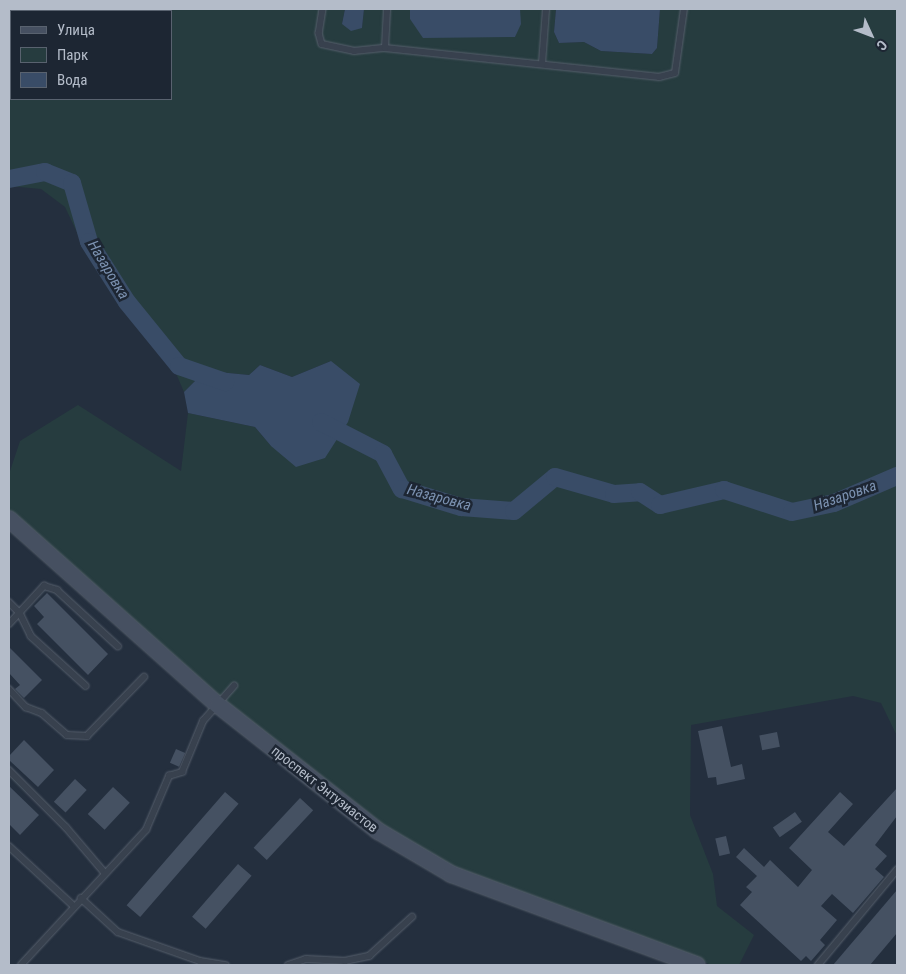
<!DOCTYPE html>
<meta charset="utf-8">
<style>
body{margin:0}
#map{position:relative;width:906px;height:974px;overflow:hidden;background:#242f3e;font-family:"Roboto Condensed",sans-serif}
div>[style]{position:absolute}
.green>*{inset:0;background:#263c3f}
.water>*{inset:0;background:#394c67}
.river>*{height:18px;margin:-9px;padding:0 9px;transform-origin:9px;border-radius:9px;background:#394c67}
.building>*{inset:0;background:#455162;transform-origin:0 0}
.roads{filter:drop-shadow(0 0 1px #565f6c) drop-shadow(0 0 1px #565f6c)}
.lane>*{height:5.5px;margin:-2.75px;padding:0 2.75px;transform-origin:2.75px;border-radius:2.75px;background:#38414e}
.secondary>*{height:16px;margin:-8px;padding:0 8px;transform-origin:8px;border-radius:8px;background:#465061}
span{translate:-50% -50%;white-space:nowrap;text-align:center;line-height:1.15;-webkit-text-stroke:5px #1d2633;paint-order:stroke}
.street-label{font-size:14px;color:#b4bcc9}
.water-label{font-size:15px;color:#7c92b1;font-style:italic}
.frame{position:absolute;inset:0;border:10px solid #b4bcc9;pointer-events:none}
.legend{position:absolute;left:10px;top:10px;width:162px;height:90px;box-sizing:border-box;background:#1d2633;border:1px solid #59626f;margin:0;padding:6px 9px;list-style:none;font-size:15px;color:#b4bcc9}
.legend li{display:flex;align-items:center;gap:10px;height:25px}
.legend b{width:25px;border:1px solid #59626f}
.north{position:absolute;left:846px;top:10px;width:50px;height:50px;-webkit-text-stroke:4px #1d2633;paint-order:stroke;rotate:133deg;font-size:14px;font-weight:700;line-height:20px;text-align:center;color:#b4bcc9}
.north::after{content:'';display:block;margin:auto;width:18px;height:22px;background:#b4bcc9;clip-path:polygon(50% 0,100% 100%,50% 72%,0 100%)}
</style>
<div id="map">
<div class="green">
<div style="clip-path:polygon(evenodd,9px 9px,345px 9px,342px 24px,362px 28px,364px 9px,410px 9px,410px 19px,476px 36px,515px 37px,520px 9px,556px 9px,554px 32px,559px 43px,584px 42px,601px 51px,652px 54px,657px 48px,660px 9px,897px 9px,897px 736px,881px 703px,853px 696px,691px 725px,690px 815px,713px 874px,717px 906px,754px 935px,739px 965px,711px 965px,673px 948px,453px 869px,416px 850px,220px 698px,9px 510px,9px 474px,20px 441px,78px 405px,181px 471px,188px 413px,255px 427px,271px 446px,331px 361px,292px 377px,260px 365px,249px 375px,218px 372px,201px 375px,184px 392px,175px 371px,120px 306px,82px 243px,65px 207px,41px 189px,9px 186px,9px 9px,11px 11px,171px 11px,171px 99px,11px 99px,11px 11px)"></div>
</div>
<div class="water">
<div style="clip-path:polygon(345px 9px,364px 9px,362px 28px,351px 31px,342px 24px)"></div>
<div style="clip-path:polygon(410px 9px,520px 9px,521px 24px,515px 37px,423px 38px,410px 19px)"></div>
<div style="clip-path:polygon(556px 9px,660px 9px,657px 48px,652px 54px,601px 51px,584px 42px,559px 43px,554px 32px)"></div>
<div style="clip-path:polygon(331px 361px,360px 384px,348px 422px,325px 458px,296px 467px,271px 446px,255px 427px,188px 413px,184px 392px,201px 375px,218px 372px,249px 375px,260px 365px,292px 377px)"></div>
</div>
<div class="river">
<div style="left:9px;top:179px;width:37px;rotate:-11deg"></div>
<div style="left:45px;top:172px;width:29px;rotate:22deg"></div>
<div style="left:72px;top:183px;width:61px;rotate:73.9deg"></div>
<div style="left:89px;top:242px;width:71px;rotate:57.7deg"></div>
<div style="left:127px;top:302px;width:82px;rotate:50.9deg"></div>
<div style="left:179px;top:366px;width:49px;rotate:19.2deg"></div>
<div style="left:321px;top:422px;width:70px;rotate:27.3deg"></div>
<div style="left:383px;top:454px;width:40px;rotate:62deg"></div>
<div style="left:402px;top:489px;width:62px;rotate:17deg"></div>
<div style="left:461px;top:507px;width:53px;rotate:4.3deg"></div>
<div style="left:514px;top:511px;width:53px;rotate:-39.7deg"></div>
<div style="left:555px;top:477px;width:61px;rotate:16.1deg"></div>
<div style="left:614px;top:494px;width:26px;rotate:-4deg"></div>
<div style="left:640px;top:492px;width:24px;rotate:33deg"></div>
<div style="left:660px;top:505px;width:66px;rotate:-13.2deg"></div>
<div style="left:724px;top:490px;width:71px;rotate:17.9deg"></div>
<div style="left:792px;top:512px;width:43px;rotate:-12.1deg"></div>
<div style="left:834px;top:503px;width:69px;rotate:-23.2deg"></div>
</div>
<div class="building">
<div style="clip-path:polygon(47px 593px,108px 654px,88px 675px,37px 624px,44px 617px,34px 606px)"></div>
<div style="clip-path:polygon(9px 647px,42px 680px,24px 698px,15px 689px,20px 685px,9px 673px)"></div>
<div style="clip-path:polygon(722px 726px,731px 767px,742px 764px,745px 779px,717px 785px,716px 777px,708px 778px,698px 731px)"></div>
<div style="left:777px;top:732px;width:15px;height:18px;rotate:79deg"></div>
<div style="clip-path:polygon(24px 740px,54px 770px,38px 787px,9px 760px,9px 756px)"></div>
<div style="left:176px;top:749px;width:10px;height:15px;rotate:24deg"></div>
<div style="left:75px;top:779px;width:16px;height:31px;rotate:43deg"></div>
<div style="clip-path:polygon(9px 786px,39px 815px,20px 835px,9px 824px)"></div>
<div style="left:113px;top:787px;width:23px;height:37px;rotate:43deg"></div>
<div style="clip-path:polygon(897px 788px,897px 816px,875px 845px,887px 856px,875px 869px,884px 877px,853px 913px,832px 894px,821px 906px,837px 920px,820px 940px,825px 945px,811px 961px,806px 956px,801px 961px,740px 905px,752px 892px,746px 887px,757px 876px,736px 857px,744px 848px,764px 867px,770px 860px,798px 887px,812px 870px,789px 848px,840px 792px,853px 804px,828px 832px,844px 846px)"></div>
<div style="left:225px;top:792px;width:18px;height:150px;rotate:41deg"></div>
<div style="left:300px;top:798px;width:18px;height:68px;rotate:43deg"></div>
<div style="left:795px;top:812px;width:12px;height:27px;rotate:55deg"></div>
<div style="left:726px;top:836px;width:18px;height:11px;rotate:77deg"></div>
<div style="left:238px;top:864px;width:18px;height:70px;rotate:41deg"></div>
<div style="clip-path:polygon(897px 890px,897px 933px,870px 965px,833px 965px)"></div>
</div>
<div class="roads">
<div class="lane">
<div style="left:323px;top:9px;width:24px;rotate:99deg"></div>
<div style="left:319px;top:33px;width:11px;rotate:75deg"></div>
<div style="left:322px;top:44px;width:33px;rotate:12deg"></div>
<div style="left:354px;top:51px;width:31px;rotate:-6deg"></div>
<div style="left:385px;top:48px;width:276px;rotate:6deg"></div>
<div style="left:659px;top:77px;width:16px;rotate:-14deg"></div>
<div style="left:675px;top:73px;width:65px;rotate:-82deg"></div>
<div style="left:385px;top:48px;width:39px;rotate:-87deg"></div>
<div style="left:542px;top:64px;width:55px;rotate:-85.8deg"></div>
<div style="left:9px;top:602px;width:16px;rotate:45deg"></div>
<div style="left:20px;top:613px;width:25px;rotate:64deg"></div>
<div style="left:31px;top:636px;width:74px;rotate:42.3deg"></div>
<div style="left:9px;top:624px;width:52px;rotate:-47.4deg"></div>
<div style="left:44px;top:586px;width:14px;rotate:17deg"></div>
<div style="left:57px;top:590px;width:83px;rotate:42.6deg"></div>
<div style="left:9px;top:689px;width:25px;rotate:47deg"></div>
<div style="left:26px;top:707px;width:17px;rotate:21deg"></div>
<div style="left:42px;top:713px;width:33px;rotate:41deg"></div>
<div style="left:67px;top:735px;width:20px;rotate:3deg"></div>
<div style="left:87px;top:736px;width:82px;rotate:-46deg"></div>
<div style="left:9px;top:770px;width:81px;rotate:45deg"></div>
<div style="left:66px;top:827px;width:60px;rotate:49.7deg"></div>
<div style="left:9px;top:846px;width:88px;rotate:42.7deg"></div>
<div style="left:81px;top:898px;width:50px;rotate:42.6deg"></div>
<div style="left:118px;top:932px;width:87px;rotate:19.5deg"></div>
<div style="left:200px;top:961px;width:26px;rotate:9deg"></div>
<div style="left:21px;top:965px;width:184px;rotate:-47.2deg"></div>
<div style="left:146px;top:830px;width:59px;rotate:-66.9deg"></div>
<div style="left:169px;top:776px;width:14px;rotate:-17deg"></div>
<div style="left:182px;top:772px;width:55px;rotate:-67.6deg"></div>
<div style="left:203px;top:721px;width:47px;rotate:-48.5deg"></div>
<div style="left:288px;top:965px;width:19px;rotate:-18deg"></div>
<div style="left:306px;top:959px;width:39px;rotate:3deg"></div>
<div style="left:345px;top:961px;width:25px;rotate:-12deg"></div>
<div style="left:369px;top:956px;width:58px;rotate:-42.2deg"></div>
<div style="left:818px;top:965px;width:124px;rotate:-50.3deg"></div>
</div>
<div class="secondary">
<div style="left:9px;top:519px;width:280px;rotate:41.7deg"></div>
<div style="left:218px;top:705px;width:204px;rotate:38.2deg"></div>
<div style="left:378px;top:831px;width:85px;rotate:30.5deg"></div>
<div style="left:451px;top:874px;width:262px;rotate:20.3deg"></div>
</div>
</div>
<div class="street-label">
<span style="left:325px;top:789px;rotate:38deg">проспект Энтузиастов</span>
</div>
<div class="water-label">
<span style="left:108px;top:270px;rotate:59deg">Назаровка</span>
<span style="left:845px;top:496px;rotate:-19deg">Назаровка</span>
<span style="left:439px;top:498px;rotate:15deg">Назаровка</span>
</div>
<div class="frame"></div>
<ul class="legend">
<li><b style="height:6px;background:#465061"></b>Улица</li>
<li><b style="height:14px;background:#263c3f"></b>Парк</li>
<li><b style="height:14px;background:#394c67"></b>Вода</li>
</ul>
<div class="north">С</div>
</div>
